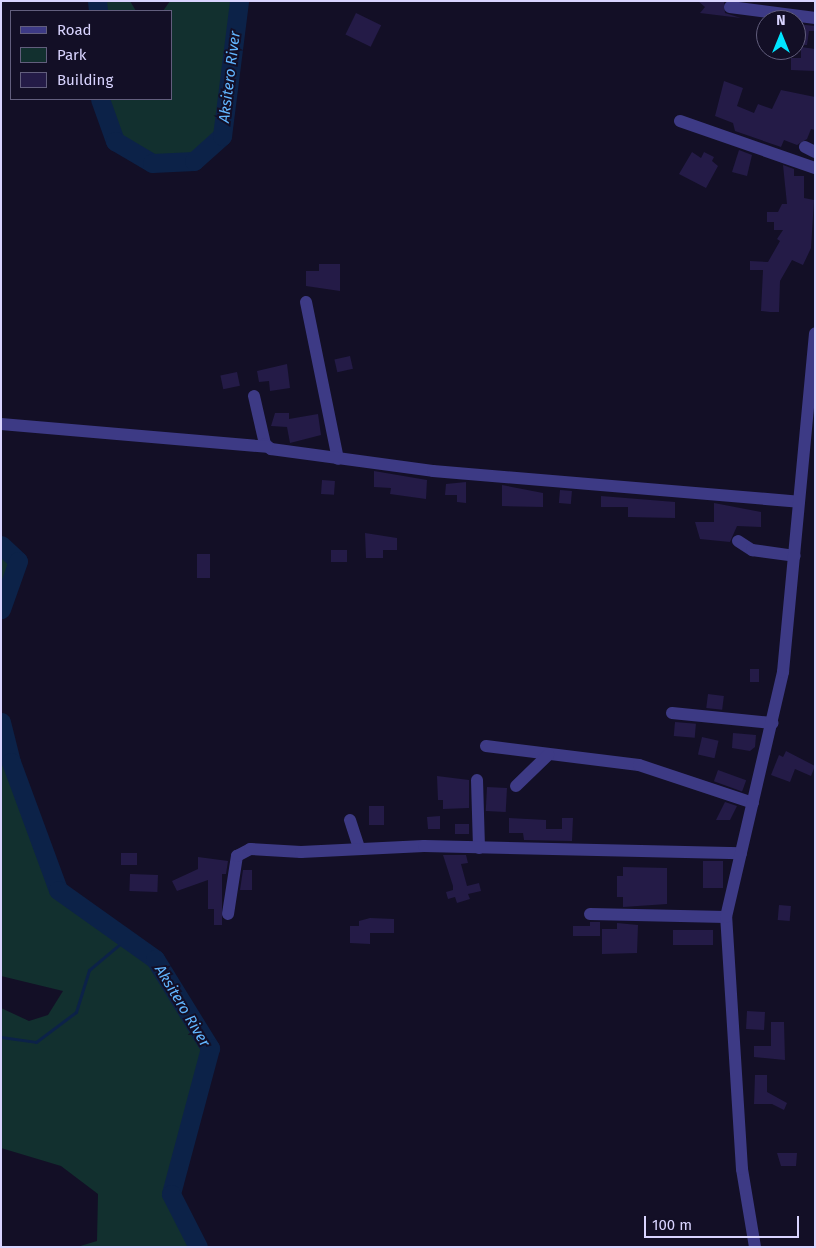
<!DOCTYPE html>
<style>
body{margin:0}
#map{position:relative;width:816px;height:1248px;overflow:hidden;background:#130f26;font-family:"Fira Sans",sans-serif}
div>[style]{position:absolute}
.green>*{inset:0;background:#12302f}
.stream>*{height:3px;margin:-1.5px;padding:0 1.5px;transform-origin:1.5px;border-radius:1.5px;background:#0c2248}
.river>*{height:19px;margin:-9.5px;padding:0 9.5px;transform-origin:9.5px;border-radius:9.5px;background:#0c2248}
.building>*{inset:0;background:#241b47;transform-origin:0 0}
.minor>*{height:12px;margin:-6px;padding:0 6px;transform-origin:6px;border-radius:6px;background:#3d3a85}
span{translate:-50% -50%;white-space:nowrap;text-align:center;line-height:1.15;-webkit-text-stroke:4px #130f26;paint-order:stroke}
.water-label{font-size:15px;color:#62b6ff;font-style:italic}
.frame{position:absolute;inset:0;border:2px solid #d9d4ff;pointer-events:none}
.legend{position:absolute;left:10px;top:10px;width:162px;height:90px;box-sizing:border-box;background:#130f26;border:1px solid #625e7d;margin:0;padding:6px 9px;list-style:none;font-size:15px;color:#d9d4ff}
.legend li{display:flex;align-items:center;gap:10px;height:25px}
.legend b{width:25px;border:1px solid #625e7d}
.north{position:absolute;left:756px;top:10px;width:50px;height:50px;box-sizing:border-box;background:#130f26;border:1px solid #625e7d;border-radius:50%;rotate:0deg;font-size:14px;font-weight:700;line-height:20px;text-align:center;color:#d9d4ff}
.north::after{content:'';display:block;margin:auto;width:18px;height:22px;background:#00e5ff;clip-path:polygon(50% 0,100% 100%,50% 72%,0 100%)}
.scale{position:absolute;left:644px;top:1216px;width:155px;height:22px;box-sizing:border-box;border:2px solid #d9d4ff;border-top:0;padding-left:6px;font-size:15px;line-height:18px;white-space:nowrap;color:#d9d4ff;-webkit-text-stroke:4px #130f26;paint-order:stroke}
</style>
<div id="map">
<div class="green">
<div style="clip-path:polygon(97px 1px,130px 1px,136px 11px,98px 11px)"></div>
<div style="clip-path:polygon(170px 1px,239px 1px,222px 136px,194px 161px,152px 163px,115px 141px,100px 99px,171px 99px,171px 11px,163px 11px)"></div>
<div style="clip-path:polygon(1px 545px,18px 561px,1px 609px)"></div>
<div style="clip-path:polygon(1px 712px,58px 890px,155px 959px,210px 1048px,171px 1194px,198px 1247px,77px 1247px,97px 1241px,98px 1194px,61px 1166px,1px 1148px,1px 1008px,29px 1021px,48px 1015px,63px 991px,1px 976px)"></div>
</div>
<div class="stream">
<div style="left:1px;top:1037px;width:35px;rotate:8deg"></div>
<div style="left:36px;top:1042px;width:50px;rotate:-36.9deg"></div>
<div style="left:76px;top:1012px;width:44px;rotate:-72.8deg"></div>
<div style="left:89px;top:970px;width:48px;rotate:-40deg"></div>
</div>
<div class="river">
<div style="left:97px;top:1px;width:10px;rotate:84deg"></div>
<div style="left:100px;top:99px;width:45px;rotate:70.3deg"></div>
<div style="left:115px;top:141px;width:43px;rotate:30.7deg"></div>
<div style="left:152px;top:163px;width:42px;rotate:-2.7deg"></div>
<div style="left:194px;top:161px;width:38px;rotate:-42deg"></div>
<div style="left:222px;top:136px;width:136px;rotate:-82.8deg"></div>
<div style="left:1px;top:545px;width:23px;rotate:43deg"></div>
<div style="left:18px;top:561px;width:51px;rotate:109.5deg"></div>
<div style="left:1px;top:722px;width:41px;rotate:76deg"></div>
<div style="left:11px;top:762px;width:136px;rotate:69.8deg"></div>
<div style="left:58px;top:890px;width:119px;rotate:35.4deg"></div>
<div style="left:155px;top:959px;width:105px;rotate:58.3deg"></div>
<div style="left:210px;top:1048px;width:151px;rotate:105deg"></div>
<div style="left:171px;top:1194px;width:59px;rotate:63deg"></div>
</div>
<div class="building">
<div style="clip-path:polygon(698px 1px,724px 1px,725px 13px,741px 18px,700px 13px,705px 7px)"></div>
<div style="left:356px;top:13px;width:28px;height:24px;rotate:26deg"></div>
<div style="clip-path:polygon(796px 24px,815px 26px,815px 31px,809px 31px,807px 45px,800px 45px,801px 29px,796px 28px)"></div>
<div style="clip-path:polygon(801px 47px,815px 49px,815px 71px,791px 70px,791px 58px,801px 58px)"></div>
<div style="clip-path:polygon(724px 81px,743px 88px,737px 106px,754px 113px,758px 104px,772px 109px,781px 90px,815px 97px,815px 130px,811px 129px,807px 139px,797px 145px,784px 140px,781px 147px,735px 131px,733px 123px,715px 116px)"></div>
<div style="clip-path:polygon(739px 150px,752px 155px,747px 176px,732px 172px)"></div>
<div style="clip-path:polygon(692px 152px,701px 158px,704px 152px,714px 157px,712px 161px,718px 166px,706px 188px,679px 174px)"></div>
<div style="clip-path:polygon(783px 165px,794px 169px,794px 176px,804px 176px,804px 198px,814px 200px,811px 248px,803px 265px,792px 260px,780px 281px,779px 312px,770px 312px,761px 311px,763px 270px,750px 270px,750px 261px,768px 262px,780px 241px,777px 239px,783px 230px,774px 230px,774px 222px,767px 222px,767px 212px,778px 212px,782px 204px,787px 204px)"></div>
<div style="clip-path:polygon(319px 264px,340px 264px,340px 291px,306px 286px,306px 271px,319px 271px)"></div>
<div style="left:350px;top:356px;width:13px;height:16px;rotate:77deg"></div>
<div style="clip-path:polygon(287px 364px,290px 388px,270px 391px,269px 381px,259px 382px,257px 371px)"></div>
<div style="left:237px;top:372px;width:14px;height:17px;rotate:78deg"></div>
<div style="clip-path:polygon(275px 413px,289px 413px,289px 419px,318px 414px,321px 435px,290px 443px,287px 427px,271px 426px)"></div>
<div style="clip-path:polygon(374px 471px,427px 480px,426px 499px,390px 494px,391px 488px,374px 487px)"></div>
<div style="left:322px;top:480px;width:13px;height:14px;rotate:4deg"></div>
<div style="clip-path:polygon(466px 482px,466px 503px,457px 502px,457px 495px,445px 495px,446px 484px)"></div>
<div style="clip-path:polygon(502px 485px,543px 493px,543px 507px,502px 506px)"></div>
<div style="left:560px;top:490px;width:12px;height:13px;rotate:5deg"></div>
<div style="clip-path:polygon(601px 496px,675px 502px,675px 518px,628px 517px,628px 507px,601px 507px)"></div>
<div style="clip-path:polygon(714px 503px,761px 512px,761px 527px,737px 526px,730px 542px,700px 539px,695px 522px,714px 522px)"></div>
<div style="clip-path:polygon(365px 533px,397px 538px,397px 550px,383px 550px,383px 558px,366px 558px)"></div>
<div style="left:331px;top:550px;width:16px;height:12px"></div>
<div style="left:197px;top:554px;width:13px;height:24px"></div>
<div style="left:750px;top:669px;width:9px;height:13px"></div>
<div style="left:708px;top:694px;width:16px;height:14px;rotate:7deg"></div>
<div style="left:675px;top:722px;width:21px;height:14px;rotate:5deg"></div>
<div style="clip-path:polygon(733px 733px,756px 735px,755px 747px,750px 751px,732px 748px)"></div>
<div style="left:702px;top:737px;width:17px;height:18px;rotate:13deg"></div>
<div style="clip-path:polygon(786px 751px,815px 766px,811px 776px,795px 769px,790px 782px,771px 775px,779px 755px,783px 757px)"></div>
<div style="left:718px;top:770px;width:30px;height:12px;rotate:20deg"></div>
<div style="clip-path:polygon(437px 776px,469px 780px,469px 808px,443px 809px,443px 800px,438px 800px)"></div>
<div style="left:487px;top:787px;width:20px;height:24px;rotate:3deg"></div>
<div style="clip-path:polygon(725px 802px,737px 806px,730px 820px,716px 820px)"></div>
<div style="left:369px;top:806px;width:15px;height:19px"></div>
<div style="clip-path:polygon(440px 816px,440px 829px,428px 829px,427px 817px)"></div>
<div style="clip-path:polygon(509px 818px,546px 820px,546px 829px,562px 829px,562px 818px,573px 818px,572px 841px,524px 840px,523px 833px,509px 833px)"></div>
<div style="left:455px;top:824px;width:14px;height:10px"></div>
<div style="left:121px;top:853px;width:16px;height:12px"></div>
<div style="clip-path:polygon(443px 855px,466px 855px,468px 863px,461px 864px,467px 886px,479px 883px,481px 891px,468px 894px,470px 899px,457px 903px,455px 897px,448px 899px,446px 892px,453px 890px,453px 886px)"></div>
<div style="clip-path:polygon(198px 857px,228px 861px,226px 874px,222px 874px,222px 925px,214px 925px,214px 909px,208px 909px,208px 880px,177px 891px,172px 881px,198px 869px)"></div>
<div style="left:703px;top:861px;width:20px;height:27px"></div>
<div style="clip-path:polygon(623px 867px,667px 868px,667px 904px,623px 907px,623px 897px,617px 897px,617px 876px,623px 876px)"></div>
<div style="clip-path:polygon(243px 870px,252px 870px,252px 890px,240px 890px)"></div>
<div style="left:130px;top:874px;width:28px;height:17px;rotate:2deg"></div>
<div style="left:779px;top:905px;width:12px;height:15px;rotate:5deg"></div>
<div style="clip-path:polygon(370px 918px,394px 919px,394px 933px,370px 933px,370px 944px,350px 943px,350px 926px,359px 926px,359px 921px)"></div>
<div style="clip-path:polygon(590px 922px,600px 922px,600px 936px,573px 936px,573px 926px,590px 926px)"></div>
<div style="clip-path:polygon(617px 923px,638px 925px,637px 953px,602px 954px,602px 929px,617px 929px)"></div>
<div style="left:713px;top:930px;width:15px;height:40px;rotate:90deg"></div>
<div style="left:747px;top:1011px;width:18px;height:18px;rotate:3deg"></div>
<div style="clip-path:polygon(771px 1022px,784px 1022px,785px 1060px,754px 1057px,754px 1046px,771px 1046px)"></div>
<div style="clip-path:polygon(755px 1075px,767px 1075px,767px 1092px,787px 1103px,784px 1110px,772px 1104px,754px 1104px)"></div>
<div style="clip-path:polygon(777px 1153px,797px 1153px,796px 1166px,781px 1166px)"></div>
</div>
<div class="minor">
<div style="left:730px;top:7px;width:86px;rotate:7.4deg"></div>
<div style="left:680px;top:121px;width:143px;rotate:19.2deg"></div>
<div style="left:805px;top:147px;width:11px;rotate:27deg"></div>
<div style="left:306px;top:302px;width:160px;rotate:78.5deg"></div>
<div style="left:254px;top:396px;width:49px;rotate:77.1deg"></div>
<div style="left:265px;top:444px;width:8px;rotate:40deg"></div>
<div style="left:271px;top:449px;width:163px;rotate:7.7deg"></div>
<div style="left:433px;top:471px;width:367px;rotate:4.8deg"></div>
<div style="left:1px;top:424px;width:267px;rotate:4.9deg"></div>
<div style="left:738px;top:541px;width:17px;rotate:33deg"></div>
<div style="left:752px;top:550px;width:43px;rotate:7.9deg"></div>
<div style="left:672px;top:713px;width:101px;rotate:5.7deg"></div>
<div style="left:486px;top:746px;width:154px;rotate:7.1deg"></div>
<div style="left:639px;top:765px;width:120px;rotate:18.4deg"></div>
<div style="left:477px;top:780px;width:68px;rotate:88.3deg"></div>
<div style="left:516px;top:786px;width:45px;rotate:-44.1deg"></div>
<div style="left:350px;top:820px;width:28px;rotate:72deg"></div>
<div style="left:228px;top:914px;width:59px;rotate:-81.2deg"></div>
<div style="left:237px;top:856px;width:15px;rotate:-28deg"></div>
<div style="left:250px;top:849px;width:51px;rotate:3.4deg"></div>
<div style="left:301px;top:852px;width:123px;rotate:-2.8deg"></div>
<div style="left:424px;top:846px;width:317px;rotate:1.3deg"></div>
<div style="left:590px;top:914px;width:136px;rotate:1.3deg"></div>
<div style="left:755px;top:1247px;width:79px;rotate:-99.5deg"></div>
<div style="left:742px;top:1169px;width:253px;rotate:-93.6deg"></div>
<div style="left:726px;top:917px;width:252px;rotate:-76.9deg"></div>
<div style="left:783px;top:672px;width:340px;rotate:-84.6deg"></div>
</div>
<div class="water-label">
<span style="left:230px;top:77px;rotate:-83deg">Aksitero River</span>
<span style="left:182px;top:1006px;rotate:59deg">Aksitero River</span>
</div>
<div class="frame"></div>
<ul class="legend">
<li><b style="height:6px;background:#3d3a85"></b>Road</li>
<li><b style="height:14px;background:#12302f"></b>Park</li>
<li><b style="height:14px;background:#241b47"></b>Building</li>
</ul>
<div class="north">N</div>
<div class="scale">100 m</div>
</div>
